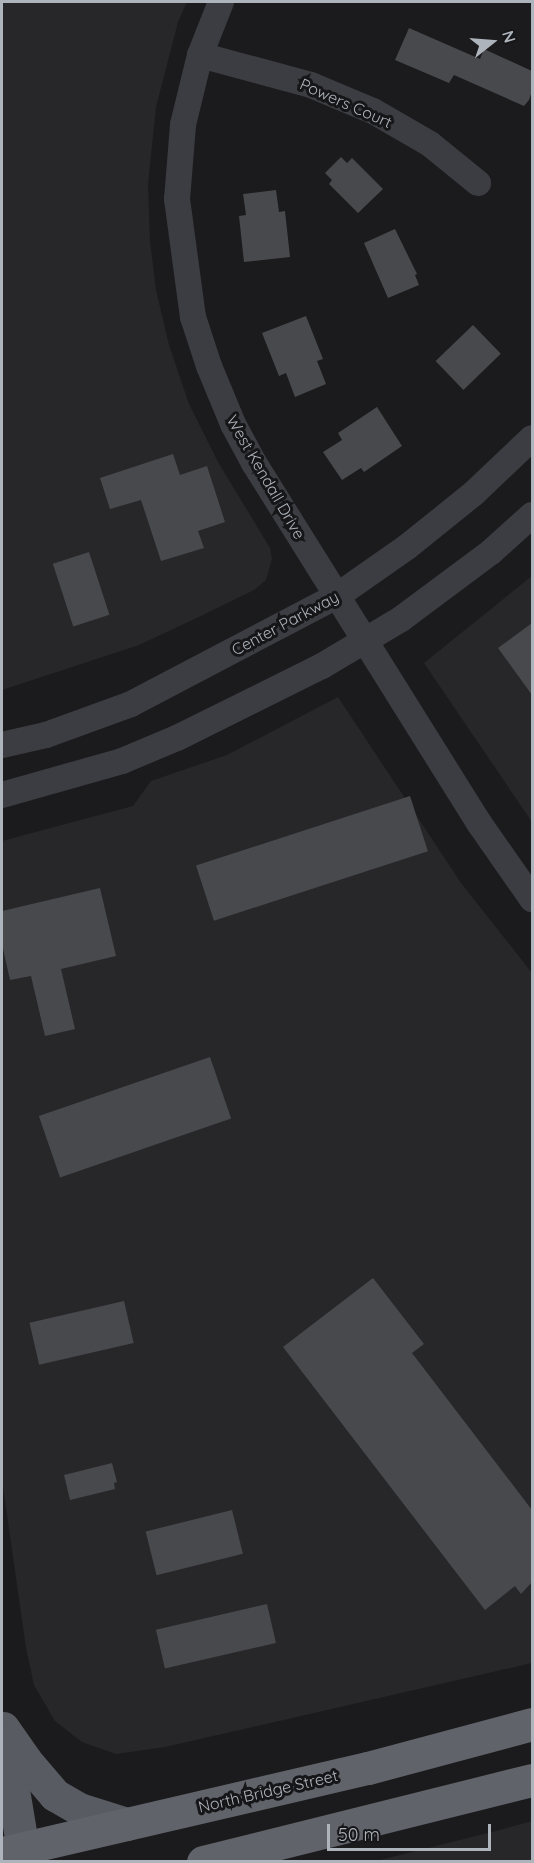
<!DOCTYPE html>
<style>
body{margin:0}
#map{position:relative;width:534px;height:1863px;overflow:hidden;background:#1b1b1d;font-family:Quicksand,sans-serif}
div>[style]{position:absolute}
.built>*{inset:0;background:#27272a}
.building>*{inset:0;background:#48494d;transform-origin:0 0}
.minor>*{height:26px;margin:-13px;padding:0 13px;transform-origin:13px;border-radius:13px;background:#3c3d42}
.primary>*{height:33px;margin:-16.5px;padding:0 16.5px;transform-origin:16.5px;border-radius:16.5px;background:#585b61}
.trunk>*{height:33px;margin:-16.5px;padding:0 16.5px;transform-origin:16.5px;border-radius:16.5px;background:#60646a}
span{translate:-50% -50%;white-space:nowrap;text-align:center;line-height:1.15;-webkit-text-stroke:6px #161618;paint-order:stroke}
.street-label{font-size:16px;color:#aeb4bc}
.frame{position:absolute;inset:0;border:3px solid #aeb4bc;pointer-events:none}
.north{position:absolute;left:462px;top:12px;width:60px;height:60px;-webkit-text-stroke:4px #161618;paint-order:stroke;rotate:73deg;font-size:16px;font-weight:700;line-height:24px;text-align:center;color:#aeb4bc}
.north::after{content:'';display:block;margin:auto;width:21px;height:27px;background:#aeb4bc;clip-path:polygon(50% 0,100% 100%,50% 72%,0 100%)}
.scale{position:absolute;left:327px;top:1824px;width:164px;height:27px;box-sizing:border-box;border:3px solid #aeb4bc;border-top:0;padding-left:8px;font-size:18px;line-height:21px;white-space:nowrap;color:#aeb4bc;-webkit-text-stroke:4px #161618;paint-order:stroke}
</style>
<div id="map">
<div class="built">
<div style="clip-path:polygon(2px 2px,187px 2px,178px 22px,156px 107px,148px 184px,150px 241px,156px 290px,169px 345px,189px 404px,218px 462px,270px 548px,272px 559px,266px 580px,254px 590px,203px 615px,139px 645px,2px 690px)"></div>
<div style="clip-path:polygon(532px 576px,532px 822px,424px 663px)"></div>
<div style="clip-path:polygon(338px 697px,461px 883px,532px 973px,532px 1663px,165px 1747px,116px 1754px,82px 1742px,55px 1721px,34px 1685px,26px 1648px,2px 1480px,2px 841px,133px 806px,151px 781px,227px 755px)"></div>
<div style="clip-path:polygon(532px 1821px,532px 1861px,376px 1861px,496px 1831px)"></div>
</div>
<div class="building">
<div style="clip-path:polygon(409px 28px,480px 59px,484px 49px,532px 71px,532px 91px,529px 100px,524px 106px,454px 75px,449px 83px,395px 60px)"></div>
<div style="clip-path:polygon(341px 157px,347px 163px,352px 158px,383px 189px,358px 213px,329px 184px,332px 180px,325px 173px)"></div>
<div style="clip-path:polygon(276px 190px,279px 212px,285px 211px,290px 257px,244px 262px,239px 216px,246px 215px,243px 194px)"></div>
<div style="clip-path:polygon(395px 229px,417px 274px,415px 275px,419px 285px,388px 298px,364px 243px)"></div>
<div style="clip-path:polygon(306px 316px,323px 359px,317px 361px,326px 384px,295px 397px,286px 373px,279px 376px,262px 333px)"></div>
<div style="left:473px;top:325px;width:40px;height:52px;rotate:46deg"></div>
<div style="clip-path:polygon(377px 407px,402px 446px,364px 472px,361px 468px,342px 480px,323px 452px,342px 440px,338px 433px)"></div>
<div style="clip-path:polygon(173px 454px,180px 475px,207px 466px,225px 522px,198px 531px,204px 548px,161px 561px,141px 500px,110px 509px,100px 478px)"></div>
<div style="left:89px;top:552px;width:66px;height:38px;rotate:72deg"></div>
<div style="clip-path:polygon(532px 623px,532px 695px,498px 648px)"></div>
<div style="left:410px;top:796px;width:58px;height:225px;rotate:72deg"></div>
<div style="clip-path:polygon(100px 888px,116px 956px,61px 969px,75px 1029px,45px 1036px,31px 976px,10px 980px,2px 944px,2px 911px)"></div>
<div style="left:210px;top:1057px;width:65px;height:181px;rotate:71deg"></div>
<div style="clip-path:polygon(373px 1278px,424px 1344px,412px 1353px,532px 1510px,532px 1582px,521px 1594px,515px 1586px,485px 1610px,283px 1347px)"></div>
<div style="left:124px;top:1301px;width:43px;height:97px;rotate:77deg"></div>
<div style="clip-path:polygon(112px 1463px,117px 1482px,114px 1483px,115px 1489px,70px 1500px,64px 1475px)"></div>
<div style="left:232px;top:1510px;width:45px;height:89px;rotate:76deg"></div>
<div style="left:267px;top:1604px;width:40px;height:114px;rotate:77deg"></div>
</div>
<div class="minor">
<div style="left:221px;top:2px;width:57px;rotate:111.6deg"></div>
<div style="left:200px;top:55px;width:72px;rotate:103.7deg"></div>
<div style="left:183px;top:125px;width:74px;rotate:94.6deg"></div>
<div style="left:177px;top:199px;width:119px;rotate:82.3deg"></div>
<div style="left:193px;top:317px;width:52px;rotate:71.9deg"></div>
<div style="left:209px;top:366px;width:63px;rotate:67.5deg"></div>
<div style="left:233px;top:424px;width:44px;rotate:61.7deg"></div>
<div style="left:254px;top:463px;width:425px;rotate:58deg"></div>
<div style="left:479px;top:823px;width:93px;rotate:55.1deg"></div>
<div style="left:200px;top:55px;width:115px;rotate:15.1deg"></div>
<div style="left:311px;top:85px;width:67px;rotate:22.8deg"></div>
<div style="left:373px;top:111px;width:66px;rotate:30.1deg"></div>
<div style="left:430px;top:144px;width:62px;rotate:39.1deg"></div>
<div style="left:2px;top:745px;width:45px;rotate:-12.8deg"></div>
<div style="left:46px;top:735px;width:90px;rotate:-20deg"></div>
<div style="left:131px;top:704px;width:233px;rotate:-27.7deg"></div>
<div style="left:337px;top:596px;width:85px;rotate:-35deg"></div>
<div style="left:407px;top:547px;width:85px;rotate:-38.8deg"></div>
<div style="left:473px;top:494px;width:81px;rotate:-43.5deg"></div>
<div style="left:2px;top:795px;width:125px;rotate:-15.8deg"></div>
<div style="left:122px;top:761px;width:60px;rotate:-22.7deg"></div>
<div style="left:177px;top:738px;width:162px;rotate:-26.4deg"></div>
<div style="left:322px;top:666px;width:92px;rotate:-30.7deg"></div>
<div style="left:401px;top:619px;width:112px;rotate:-36.7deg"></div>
<div style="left:491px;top:552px;width:55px;rotate:-42.1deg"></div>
</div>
<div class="primary">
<div style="left:3px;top:1728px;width:39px;rotate:55deg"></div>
<div style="left:25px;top:1760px;width:46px;rotate:49.4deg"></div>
<div style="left:55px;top:1795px;width:28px;rotate:30deg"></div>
<div style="left:79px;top:1809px;width:50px;rotate:17.4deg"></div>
<div style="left:4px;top:1736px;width:128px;rotate:80.5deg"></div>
</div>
<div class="trunk">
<div style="left:2px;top:1853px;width:376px;rotate:-13.1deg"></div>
<div style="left:368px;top:1768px;width:170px;rotate:-15deg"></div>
<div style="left:203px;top:1862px;width:339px;rotate:-14deg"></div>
</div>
<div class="street-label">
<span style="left:346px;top:103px;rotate:24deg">Powers Court</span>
<span style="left:266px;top:477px;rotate:60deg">West Kendall Drive</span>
<span style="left:285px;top:623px;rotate:-28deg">Center Parkway</span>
<span style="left:268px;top:1791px;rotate:-13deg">North Bridge Street</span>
</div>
<div class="frame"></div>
<div class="north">N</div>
<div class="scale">50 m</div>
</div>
